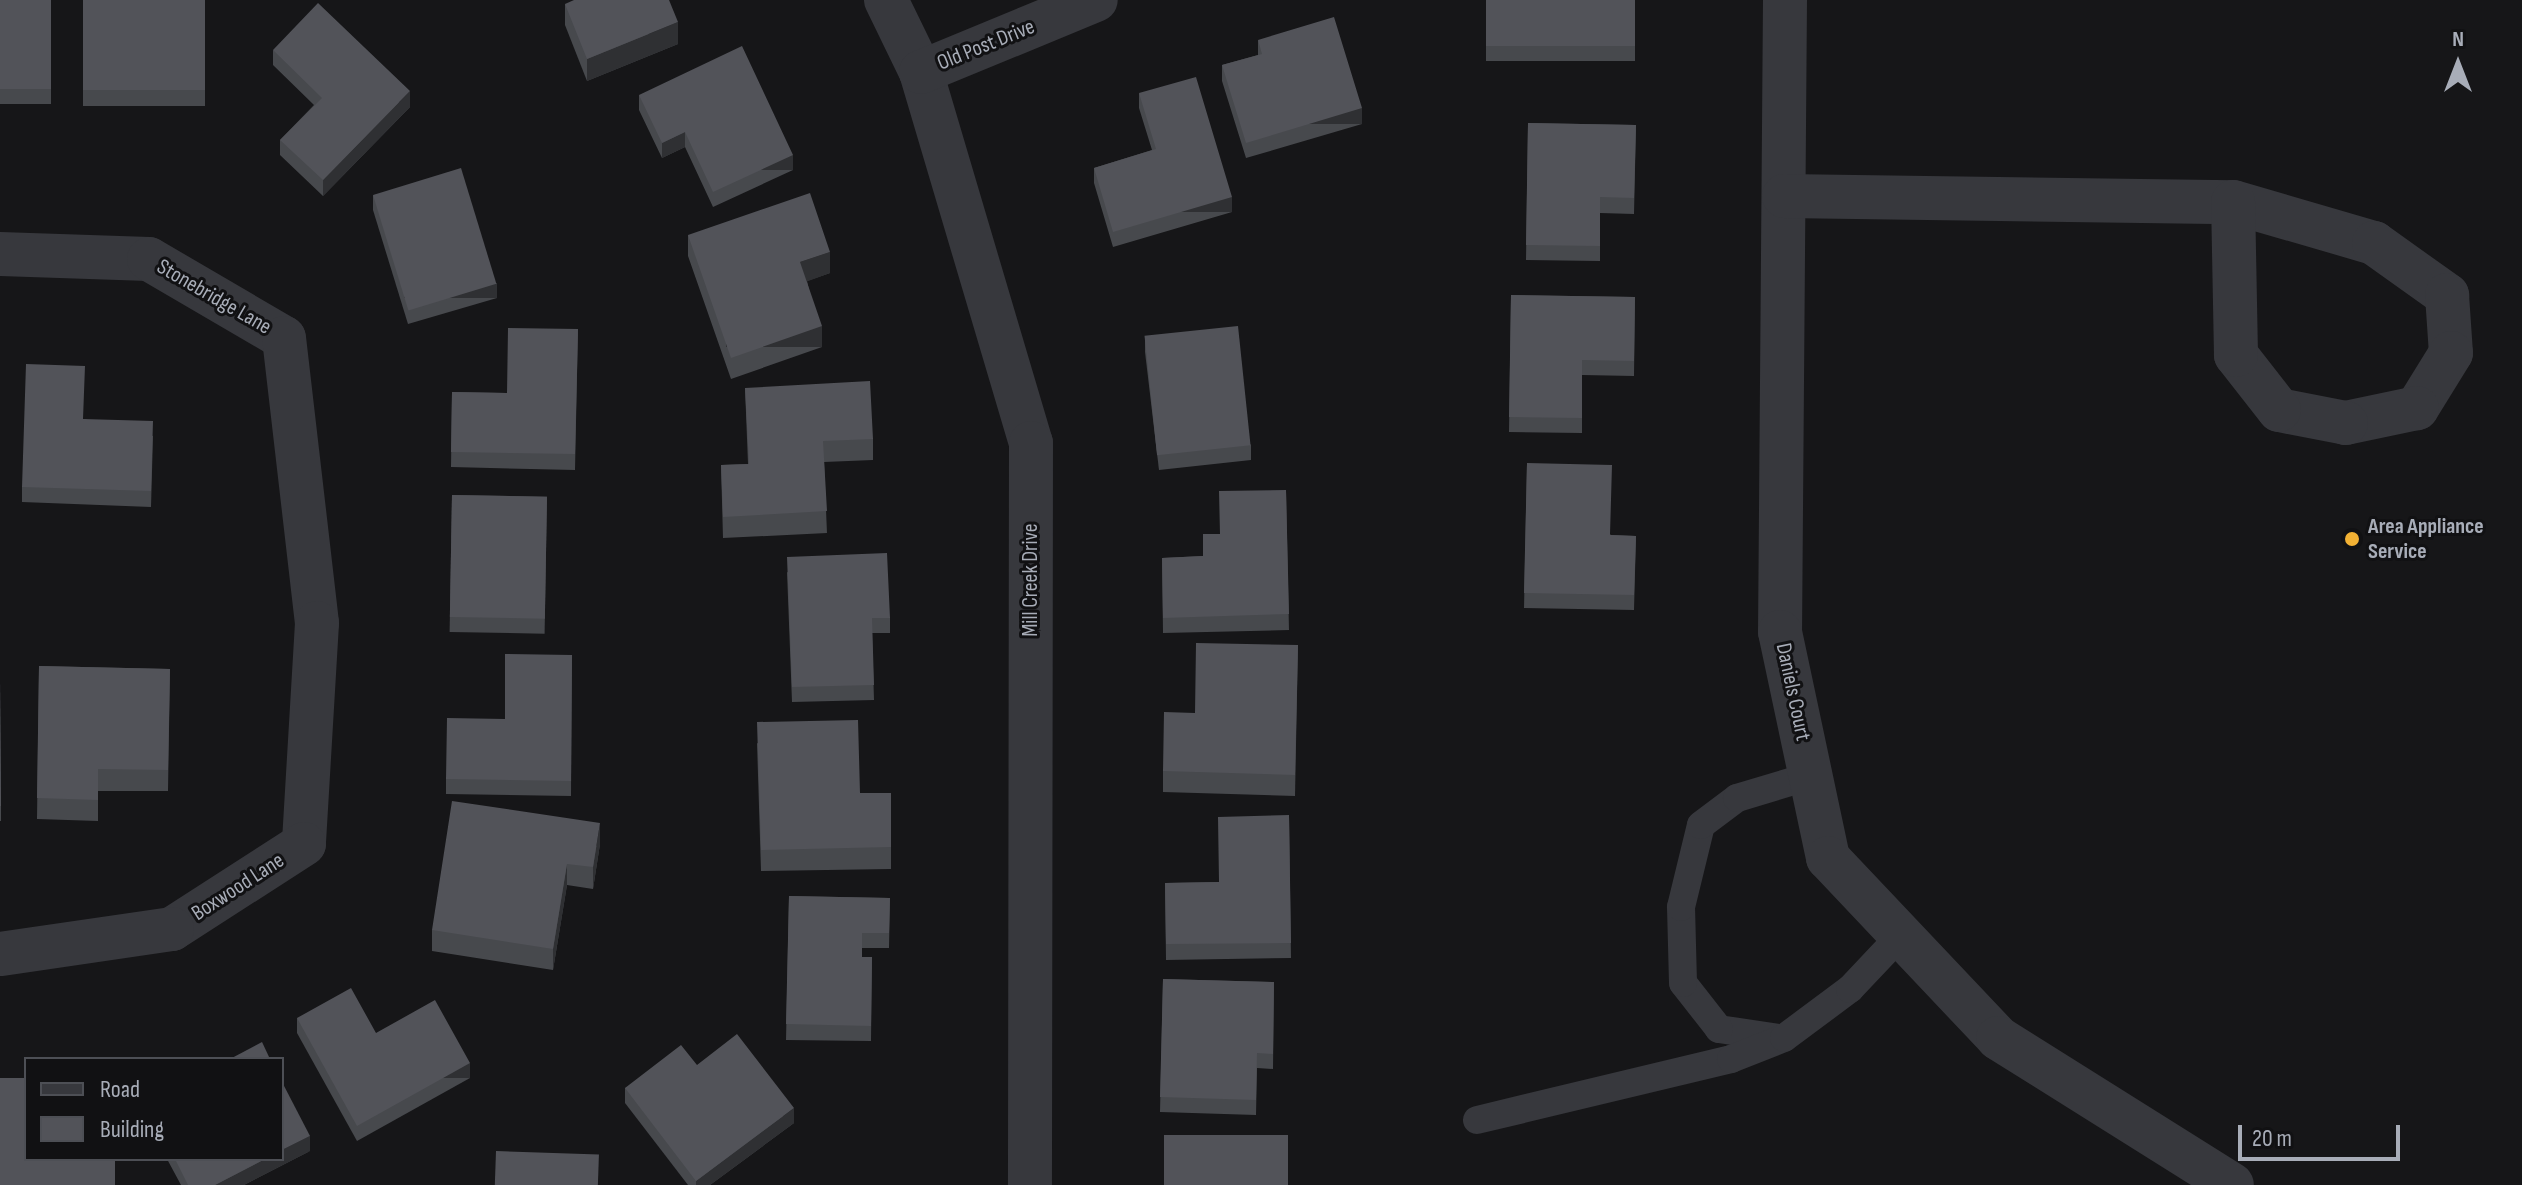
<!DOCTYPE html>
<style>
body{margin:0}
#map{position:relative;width:2522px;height:1185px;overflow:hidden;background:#161618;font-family:"Sofia Sans Condensed",sans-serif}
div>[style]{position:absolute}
.service>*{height:28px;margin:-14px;padding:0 14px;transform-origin:14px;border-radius:14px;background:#37383d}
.minor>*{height:44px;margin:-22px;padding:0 22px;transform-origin:22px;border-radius:22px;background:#37383d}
.wall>*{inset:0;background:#47494d;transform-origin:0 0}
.shaded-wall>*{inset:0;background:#2f3033;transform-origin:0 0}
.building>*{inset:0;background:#525359;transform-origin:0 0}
.dots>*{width:22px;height:22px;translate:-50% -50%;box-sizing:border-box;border:4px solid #111113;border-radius:50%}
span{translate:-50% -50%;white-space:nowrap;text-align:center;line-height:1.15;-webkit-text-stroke:6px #111113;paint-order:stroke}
.street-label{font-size:22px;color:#a8adb8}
.poi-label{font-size:22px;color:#a8adb8;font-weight:700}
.left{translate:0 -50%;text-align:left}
.legend{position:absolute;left:24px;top:1057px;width:260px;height:104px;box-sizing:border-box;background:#111113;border:2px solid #4d4f55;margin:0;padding:10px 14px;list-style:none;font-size:24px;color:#a8adb8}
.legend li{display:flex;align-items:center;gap:16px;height:40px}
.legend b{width:40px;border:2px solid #4d4f55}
.north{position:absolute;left:2418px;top:24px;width:80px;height:80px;-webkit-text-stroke:6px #111113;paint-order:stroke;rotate:0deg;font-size:22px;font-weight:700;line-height:32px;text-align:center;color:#a8adb8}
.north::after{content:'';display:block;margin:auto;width:28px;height:36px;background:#a8adb8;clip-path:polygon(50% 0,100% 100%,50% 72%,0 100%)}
.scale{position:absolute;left:2238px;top:1125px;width:162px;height:36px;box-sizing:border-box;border:4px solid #a8adb8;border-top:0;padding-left:10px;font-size:24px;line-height:28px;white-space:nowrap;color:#a8adb8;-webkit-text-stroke:6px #111113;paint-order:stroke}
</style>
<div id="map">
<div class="service">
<div style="left:1779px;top:1038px;width:61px;rotate:-171.5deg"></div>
<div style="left:1719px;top:1029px;width:58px;rotate:-128deg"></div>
<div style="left:1683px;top:983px;width:76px;rotate:-91.5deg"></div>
<div style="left:1681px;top:907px;width:84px;rotate:-76.3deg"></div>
<div style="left:1701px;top:825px;width:45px;rotate:-36.9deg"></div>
<div style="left:1737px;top:798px;width:76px;rotate:-16.8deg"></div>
<div style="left:1477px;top:1120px;width:261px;rotate:-13.5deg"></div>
<div style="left:1731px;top:1059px;width:57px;rotate:-21.6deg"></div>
<div style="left:1784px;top:1038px;width:82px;rotate:-36.6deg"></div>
<div style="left:1850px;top:989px;width:74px;rotate:-46.6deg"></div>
</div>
<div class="minor">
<div style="left:886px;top:0;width:80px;rotate:64.1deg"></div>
<div style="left:921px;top:72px;width:387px;rotate:73.5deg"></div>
<div style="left:1031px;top:443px;width:742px;rotate:90.08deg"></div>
<div style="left:1785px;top:0;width:632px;rotate:90.45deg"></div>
<div style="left:1780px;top:632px;width:231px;rotate:78deg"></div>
<div style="left:1828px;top:858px;width:248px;rotate:46.6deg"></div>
<div style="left:1998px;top:1038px;width:276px;rotate:32.1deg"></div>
<div style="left:921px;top:72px;width:189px;rotate:-22.4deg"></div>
<div style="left:1784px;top:196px;width:449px;rotate:0.8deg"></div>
<div style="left:2233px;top:202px;width:147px;rotate:16.2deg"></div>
<div style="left:2374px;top:243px;width:90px;rotate:35.5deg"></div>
<div style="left:2447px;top:295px;width:58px;rotate:86.1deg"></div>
<div style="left:2451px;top:353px;width:65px;rotate:121.7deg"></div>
<div style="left:2417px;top:408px;width:73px;rotate:168.1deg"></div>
<div style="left:2346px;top:423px;width:68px;rotate:-169deg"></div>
<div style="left:2279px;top:410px;width:70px;rotate:-128deg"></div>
<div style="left:2236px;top:355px;width:153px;rotate:-91.1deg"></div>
<div style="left:0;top:254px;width:149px;rotate:1.9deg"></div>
<div style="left:149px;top:259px;width:156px;rotate:30.3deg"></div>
<div style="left:284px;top:338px;width:287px;rotate:83.4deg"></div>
<div style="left:317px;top:623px;width:221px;rotate:93.4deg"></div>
<div style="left:304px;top:844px;width:157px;rotate:147.2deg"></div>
<div style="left:172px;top:929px;width:174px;rotate:171.7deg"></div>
</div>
<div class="wall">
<div style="left:0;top:0;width:51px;height:104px"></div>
<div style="left:83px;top:0;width:122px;height:106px"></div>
<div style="left:1486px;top:0;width:149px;height:61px"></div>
<div style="clip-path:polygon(565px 4px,678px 44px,587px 81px,565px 25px)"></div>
<div style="clip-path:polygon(1258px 40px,1362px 124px,1246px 158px,1222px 81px,1222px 65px,1258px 55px)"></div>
<div style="clip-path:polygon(273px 50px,410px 107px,323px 196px,280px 155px,280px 140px,314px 105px,273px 65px)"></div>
<div style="clip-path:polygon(1139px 93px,1232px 212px,1113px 247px,1094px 183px,1094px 168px,1152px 150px,1139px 108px)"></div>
<div style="clip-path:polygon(639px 95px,793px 170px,713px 207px,685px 147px,662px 158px,639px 110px)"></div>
<div style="clip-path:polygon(1528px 123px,1636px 125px,1634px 214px,1600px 213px,1600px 261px,1526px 260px)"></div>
<div style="clip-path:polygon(373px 195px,497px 298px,408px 324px,373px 210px)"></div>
<div style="clip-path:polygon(688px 235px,830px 273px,807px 281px,822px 347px,731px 379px,688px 256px)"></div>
<div style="clip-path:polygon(1511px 295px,1635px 297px,1634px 376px,1582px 375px,1582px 433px,1509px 432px)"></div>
<div style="clip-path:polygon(578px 329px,575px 470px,451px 467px,452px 392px,507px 393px)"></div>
<div style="clip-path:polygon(1145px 337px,1251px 445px,1251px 460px,1159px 470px,1145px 352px)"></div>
<div style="clip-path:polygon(745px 388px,873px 439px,873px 460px,824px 462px,827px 533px,723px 538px,721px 465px,748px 464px)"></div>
<div style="clip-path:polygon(84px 419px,153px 436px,151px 507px,22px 502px,22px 487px)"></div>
<div style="clip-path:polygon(1527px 463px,1611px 535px,1636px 536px,1634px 610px,1524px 608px)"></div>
<div style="clip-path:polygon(1286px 490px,1289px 630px,1163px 633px,1162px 558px,1203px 556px,1220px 534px)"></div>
<div style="left:452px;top:495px;width:95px;height:137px;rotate:1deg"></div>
<div style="clip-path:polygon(787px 572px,890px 618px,890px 633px,872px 633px,874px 700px,792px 702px)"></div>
<div style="clip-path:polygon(1298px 645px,1295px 796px,1163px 792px,1163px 771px,1195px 713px)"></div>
<div style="clip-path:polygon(572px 655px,571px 796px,446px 794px,446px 779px)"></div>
<div style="clip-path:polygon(39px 666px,170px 669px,168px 791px,98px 791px,98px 821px,37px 819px)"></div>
<div style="clip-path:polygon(0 681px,1px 806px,1px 821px,0 821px)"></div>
<div style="clip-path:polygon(757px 743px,860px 793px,891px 793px,891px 869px,761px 871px)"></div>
<div style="clip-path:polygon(1289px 815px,1291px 958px,1166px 960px,1165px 883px,1219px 882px)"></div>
<div style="clip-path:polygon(600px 844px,593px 889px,567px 885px,553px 970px,432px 951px,432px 930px)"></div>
<div style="clip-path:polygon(789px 896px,890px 898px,889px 948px,862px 948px,862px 957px,872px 957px,871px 1041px,786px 1040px)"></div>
<div style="clip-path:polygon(1163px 979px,1274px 982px,1273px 1069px,1257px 1068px,1256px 1115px,1160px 1112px)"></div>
<div style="clip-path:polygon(297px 1018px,376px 1033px,470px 1078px,357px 1141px,297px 1033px)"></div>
<div style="clip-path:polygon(697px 1065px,794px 1123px,710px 1185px,688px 1185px,625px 1103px,625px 1088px)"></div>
<div style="clip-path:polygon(310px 1151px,244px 1185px,181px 1185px,167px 1159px,282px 1159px)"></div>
</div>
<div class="shaded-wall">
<div style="clip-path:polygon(678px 22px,678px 44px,587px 81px,587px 59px)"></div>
<div style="clip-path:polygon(410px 91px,410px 107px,323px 196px,323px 180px)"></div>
<div style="left:1362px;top:108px;width:16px;height:121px;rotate:90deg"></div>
<div style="clip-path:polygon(685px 132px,685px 147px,662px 158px,662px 143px)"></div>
<div style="left:793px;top:155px;width:15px;height:88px;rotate:90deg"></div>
<div style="left:1232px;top:197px;width:15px;height:124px;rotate:90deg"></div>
<div style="clip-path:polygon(830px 252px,830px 273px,800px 284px,800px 262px)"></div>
<div style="left:497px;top:283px;width:15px;height:93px;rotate:90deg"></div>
<div style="left:822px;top:326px;width:21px;height:96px;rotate:90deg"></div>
<div style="clip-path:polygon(600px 823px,600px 844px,593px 889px,593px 867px)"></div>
<div style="clip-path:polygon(567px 864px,567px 885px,553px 970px,553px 949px)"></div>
<div style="left:470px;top:1063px;width:15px;height:129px;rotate:90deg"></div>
<div style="clip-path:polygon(794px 1108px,794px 1123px,710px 1185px,696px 1185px,696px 1181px)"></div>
<div style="clip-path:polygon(310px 1136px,310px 1151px,244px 1185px,215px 1185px,265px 1159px,282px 1159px,282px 1150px)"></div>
</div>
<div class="building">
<div style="left:0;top:0;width:51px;height:89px"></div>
<div style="left:83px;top:0;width:122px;height:90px"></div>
<div style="clip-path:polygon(574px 0,669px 0,678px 22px,587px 59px,565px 4px)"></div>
<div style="left:1486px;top:0;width:149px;height:46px"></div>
<div style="clip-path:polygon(318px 3px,410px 91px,323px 180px,280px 140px,322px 98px,273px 50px)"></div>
<div style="clip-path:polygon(1334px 17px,1362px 108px,1246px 143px,1222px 65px,1262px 54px,1258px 40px)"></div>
<div style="clip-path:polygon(742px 46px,793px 155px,713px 192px,685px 132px,662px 143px,639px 95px)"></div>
<div style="clip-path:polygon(1196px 77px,1232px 197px,1113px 232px,1094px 168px,1156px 149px,1139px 93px)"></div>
<div style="clip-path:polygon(1528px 123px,1636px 125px,1634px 198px,1600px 197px,1600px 246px,1526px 245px)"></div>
<div style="left:461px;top:168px;width:121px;height:92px;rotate:73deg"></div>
<div style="clip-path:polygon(810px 193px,830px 252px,800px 262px,822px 326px,731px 358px,688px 235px)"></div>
<div style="clip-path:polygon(1511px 295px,1635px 297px,1634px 361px,1582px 360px,1582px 418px,1509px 417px)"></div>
<div style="left:1238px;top:326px;width:120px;height:94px;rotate:84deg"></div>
<div style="clip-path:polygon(508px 328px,578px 329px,575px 454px,451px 452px,452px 392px,507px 393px)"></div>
<div style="clip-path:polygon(26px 364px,85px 366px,83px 419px,153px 421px,151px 491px,22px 487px)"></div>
<div style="clip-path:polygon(870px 381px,873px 439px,823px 441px,827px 511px,723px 517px,721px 465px,749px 464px,745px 388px)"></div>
<div style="clip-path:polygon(1527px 463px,1612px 465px,1610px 535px,1636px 536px,1634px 595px,1524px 593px)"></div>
<div style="clip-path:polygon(1286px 490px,1289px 614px,1163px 618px,1162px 558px,1203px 556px,1203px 534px,1220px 534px,1219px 491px)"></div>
<div style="left:452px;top:495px;width:95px;height:122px;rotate:1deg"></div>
<div style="clip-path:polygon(887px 553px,890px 618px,872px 618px,874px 685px,792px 687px,787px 557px)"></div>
<div style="clip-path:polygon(1196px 643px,1298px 645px,1295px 775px,1163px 771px,1164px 712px,1195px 713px)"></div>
<div style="clip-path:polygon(505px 654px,572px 655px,571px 781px,446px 779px,447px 718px,505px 719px)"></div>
<div style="clip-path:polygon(39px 666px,170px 669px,168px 770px,98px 769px,98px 800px,37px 798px)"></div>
<div style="clip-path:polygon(0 681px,1px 806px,0 806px)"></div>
<div style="clip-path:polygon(858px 720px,860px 793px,891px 793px,891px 847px,761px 850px,757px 722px)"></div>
<div style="clip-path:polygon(452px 801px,600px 823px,593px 867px,567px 864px,553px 949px,432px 930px)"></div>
<div style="clip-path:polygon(1289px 815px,1291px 943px,1166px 944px,1165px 883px,1219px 882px,1218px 817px)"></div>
<div style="clip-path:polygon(789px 896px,890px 898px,889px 933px,862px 933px,862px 957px,872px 957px,871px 1026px,786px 1024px)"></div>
<div style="clip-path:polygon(1163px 979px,1274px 982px,1273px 1054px,1257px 1053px,1256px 1100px,1160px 1097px)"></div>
<div style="clip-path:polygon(351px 988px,376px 1033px,435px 1000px,470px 1063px,357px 1126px,297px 1018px)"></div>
<div style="clip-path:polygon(737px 1034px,794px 1108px,696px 1181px,625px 1088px,681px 1045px,697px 1065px)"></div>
<div style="clip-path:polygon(262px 1042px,270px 1059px,230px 1059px)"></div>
<div style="clip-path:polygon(0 1078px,26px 1078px,26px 1159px,115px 1159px,115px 1185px,0 1185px)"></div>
<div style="clip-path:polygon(282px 1082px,310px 1136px,282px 1150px)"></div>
<div style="left:1164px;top:1135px;width:124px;height:50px"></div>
<div style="left:496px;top:1151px;width:103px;height:34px;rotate:2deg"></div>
<div style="clip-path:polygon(175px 1159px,265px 1159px,215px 1185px,188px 1185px)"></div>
</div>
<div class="dots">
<div style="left:2352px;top:539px;background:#f2b134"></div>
</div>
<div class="street-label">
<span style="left:986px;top:45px;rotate:-22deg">Old Post Drive</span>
<span style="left:214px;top:297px;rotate:30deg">Stonebridge Lane</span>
<span style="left:1031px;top:580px;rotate:-90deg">Mill Creek Drive</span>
<span style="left:1793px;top:692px;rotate:78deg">Daniels Court</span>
<span style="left:238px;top:887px;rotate:-33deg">Boxwood Lane</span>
</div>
<div class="poi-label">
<span class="left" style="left:2368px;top:539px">Area Appliance<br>Service</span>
</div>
<ul class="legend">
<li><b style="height:10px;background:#37383d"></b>Road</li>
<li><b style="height:22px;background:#525359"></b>Building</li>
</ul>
<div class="north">N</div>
<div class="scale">20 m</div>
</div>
